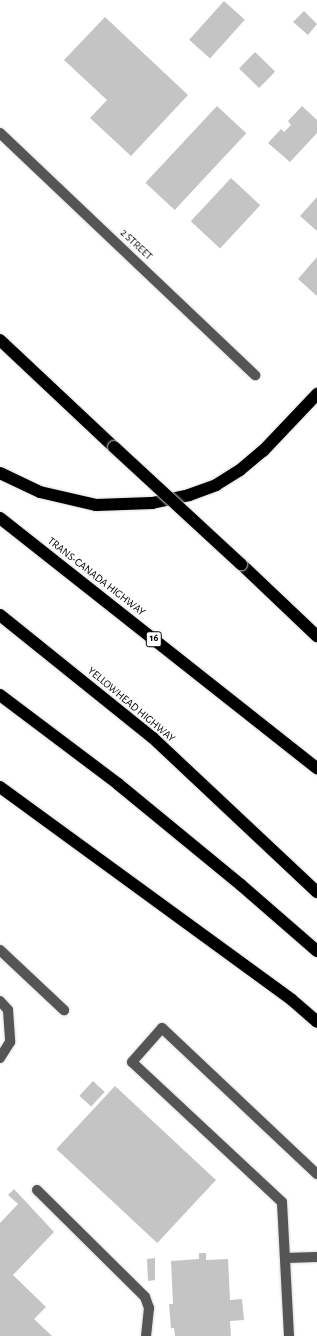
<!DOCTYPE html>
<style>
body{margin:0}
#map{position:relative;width:317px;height:1336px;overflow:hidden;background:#fff;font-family:"Alegreya Sans",sans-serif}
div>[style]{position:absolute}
.building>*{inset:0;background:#c4c4c4;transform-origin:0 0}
.roads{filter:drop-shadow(0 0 1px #dbdbdb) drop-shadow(0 0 1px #dbdbdb)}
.minor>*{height:10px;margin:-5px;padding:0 5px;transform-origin:5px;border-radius:5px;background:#555}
.highway>*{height:12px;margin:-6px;padding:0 6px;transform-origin:6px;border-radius:6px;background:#000}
.bridges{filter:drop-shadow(0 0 1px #dbdbdb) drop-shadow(0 0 1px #dbdbdb)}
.highway-bridge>*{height:12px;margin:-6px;padding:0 6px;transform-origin:6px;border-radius:6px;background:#000}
span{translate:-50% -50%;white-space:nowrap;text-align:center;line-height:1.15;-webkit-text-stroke:3px #fff;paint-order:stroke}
.shield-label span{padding:1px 3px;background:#fff;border:1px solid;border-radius:3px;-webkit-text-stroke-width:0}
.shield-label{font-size:10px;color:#000;font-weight:700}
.street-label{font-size:11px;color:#000}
</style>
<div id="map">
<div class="building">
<div style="left:224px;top:1px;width:28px;height:52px;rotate:42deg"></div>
<div style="clip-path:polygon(304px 11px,317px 24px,308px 35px,293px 22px)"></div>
<div style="clip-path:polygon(105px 17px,188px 95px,131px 156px,90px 118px,107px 100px,64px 60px)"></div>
<div style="left:255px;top:52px;width:28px;height:23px;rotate:44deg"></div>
<div style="left:217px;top:106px;width:40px;height:105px;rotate:43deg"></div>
<div style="clip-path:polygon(302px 106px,317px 120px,317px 133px,290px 162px,268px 143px,281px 129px,284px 132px,291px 125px,288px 121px)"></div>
<div style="left:231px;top:178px;width:40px;height:59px;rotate:43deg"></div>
<div style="clip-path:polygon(317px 197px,317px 231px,300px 216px)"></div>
<div style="clip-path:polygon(317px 257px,317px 296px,298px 279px)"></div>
<div style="left:93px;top:1081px;width:16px;height:20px;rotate:43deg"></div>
<div style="left:115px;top:1086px;width:138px;height:86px;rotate:43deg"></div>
<div style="clip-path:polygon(14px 1189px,54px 1232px,13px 1275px,46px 1307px,34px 1319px,52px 1336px,0 1336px,0 1223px,18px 1204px,8px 1195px)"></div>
<div style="clip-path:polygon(199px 1253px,206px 1253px,206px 1260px,228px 1259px,230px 1300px,242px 1299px,244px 1320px,230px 1321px,231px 1336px,175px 1336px,174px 1328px,171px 1328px,169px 1304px,173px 1304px,171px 1261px,199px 1259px)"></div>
<div style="clip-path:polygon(155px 1258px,155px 1280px,148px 1281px,147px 1259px)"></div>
</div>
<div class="roads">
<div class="minor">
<div style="left:0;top:133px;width:352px;rotate:43.5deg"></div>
<div style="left:0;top:950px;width:88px;rotate:43.2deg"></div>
<div style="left:0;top:1001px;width:12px;rotate:48deg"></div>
<div style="left:8px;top:1010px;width:32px;rotate:86deg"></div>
<div style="left:10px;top:1042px;width:19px;rotate:122deg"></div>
<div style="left:37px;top:1190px;width:152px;rotate:44.7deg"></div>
<div style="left:145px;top:1297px;width:12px;rotate:70deg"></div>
<div style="left:149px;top:1308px;width:28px;rotate:96deg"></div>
<div style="left:285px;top:1258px;width:32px;rotate:-2deg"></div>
<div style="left:289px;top:1336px;width:134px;rotate:-93deg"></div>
<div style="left:282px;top:1202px;width:205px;rotate:-137deg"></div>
<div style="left:132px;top:1062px;width:45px;rotate:-48.6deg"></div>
<div style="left:162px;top:1028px;width:213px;rotate:43.3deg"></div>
</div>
<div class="highway">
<div style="left:0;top:340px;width:156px;rotate:43.2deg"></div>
<div style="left:0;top:473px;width:44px;rotate:25.4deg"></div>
<div style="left:40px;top:492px;width:57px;rotate:13.1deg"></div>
<div style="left:96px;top:505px;width:56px;rotate:-2deg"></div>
<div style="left:152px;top:503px;width:38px;rotate:-12deg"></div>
<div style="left:189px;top:495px;width:29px;rotate:-20deg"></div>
<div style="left:216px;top:485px;width:28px;rotate:-32deg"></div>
<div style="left:240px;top:470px;width:30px;rotate:-40deg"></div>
<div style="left:263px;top:451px;width:79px;rotate:-46.5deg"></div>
<div style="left:0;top:518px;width:404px;rotate:38.3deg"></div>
<div style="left:241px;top:564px;width:105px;rotate:43.5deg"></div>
<div style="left:0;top:615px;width:196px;rotate:38.8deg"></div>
<div style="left:153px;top:738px;width:225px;rotate:43.2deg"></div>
<div style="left:0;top:695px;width:148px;rotate:37deg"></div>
<div style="left:118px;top:784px;width:159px;rotate:39.4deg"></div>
<div style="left:241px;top:885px;width:101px;rotate:41deg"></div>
<div style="left:0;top:787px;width:361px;rotate:36.1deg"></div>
<div style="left:292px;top:1000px;width:33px;rotate:41deg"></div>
</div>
</div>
<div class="bridges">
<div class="highway-bridge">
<div style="left:114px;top:447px;width:173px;rotate:42.7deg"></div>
</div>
</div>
<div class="shield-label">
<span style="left:154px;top:639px">16</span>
</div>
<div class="street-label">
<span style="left:136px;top:245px;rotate:43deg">2 STREET</span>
<span style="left:96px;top:577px;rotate:38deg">TRANS-CANADA HIGHWAY</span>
<span style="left:131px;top:705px;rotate:40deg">YELLOWHEAD HIGHWAY</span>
</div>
</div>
